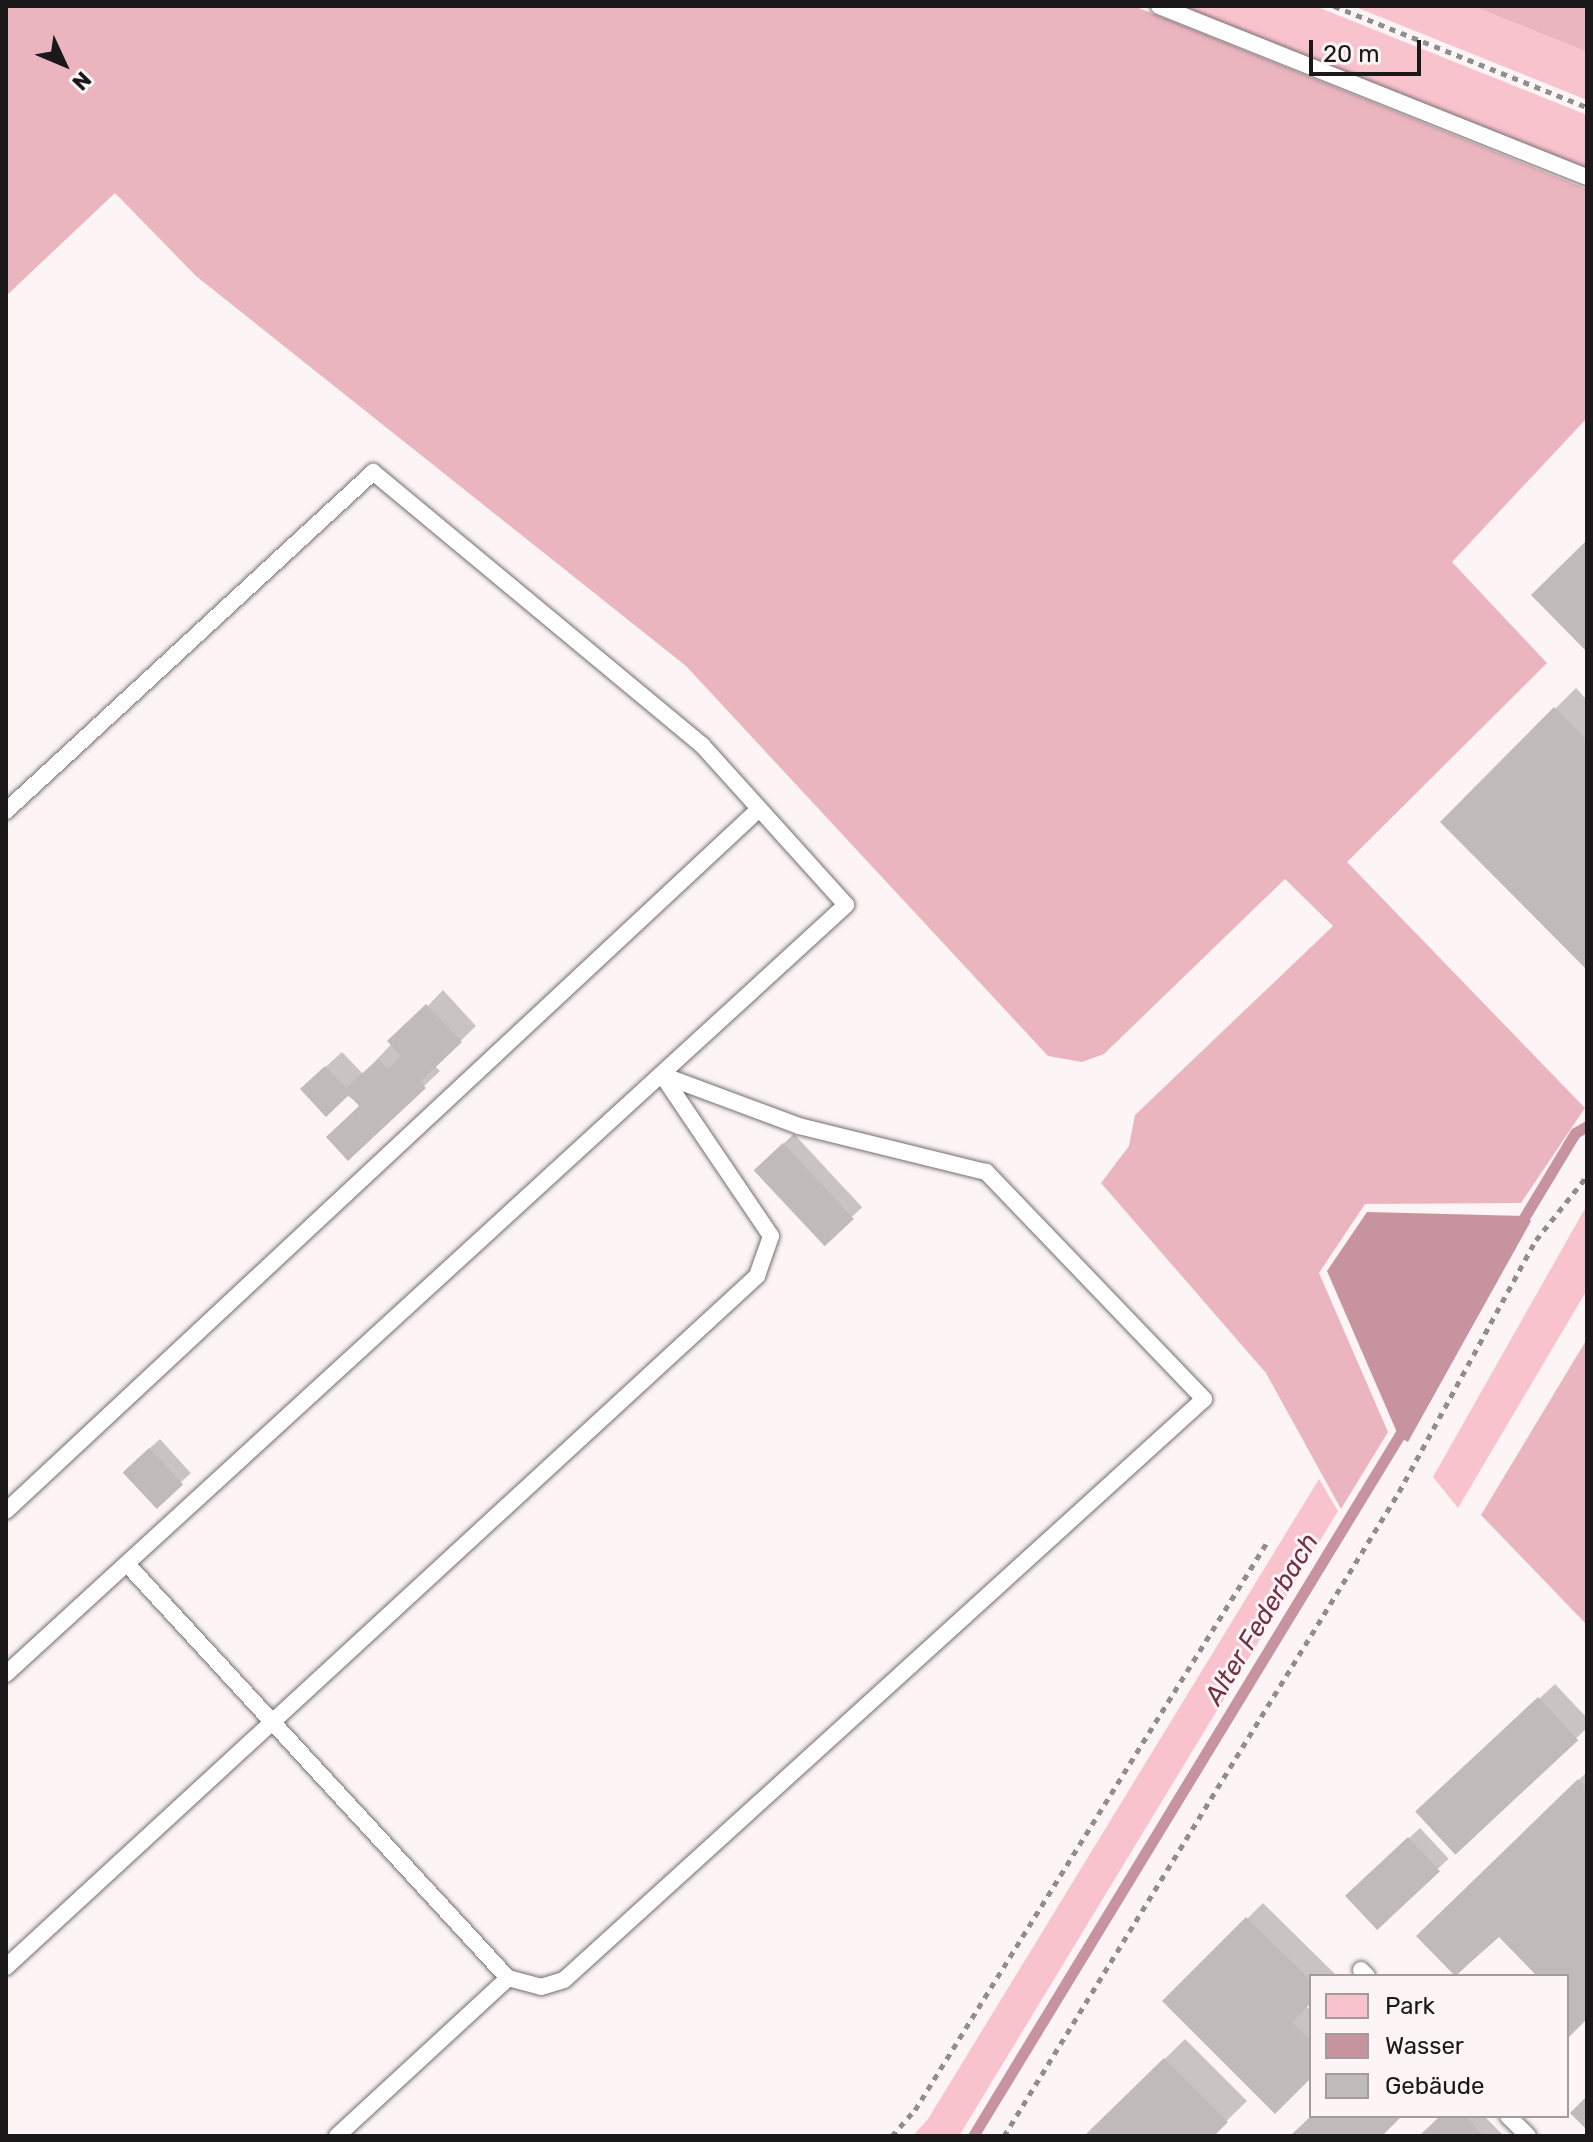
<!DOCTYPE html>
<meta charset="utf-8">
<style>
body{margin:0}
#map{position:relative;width:1593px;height:2142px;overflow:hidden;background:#fcf4f5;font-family:Rubik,sans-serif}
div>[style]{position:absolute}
.green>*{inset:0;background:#f9c3ce}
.forest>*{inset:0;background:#ebb5c0}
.water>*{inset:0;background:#c7939e}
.shadow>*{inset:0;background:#0003;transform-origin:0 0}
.stream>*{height:11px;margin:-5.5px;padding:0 5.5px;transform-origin:5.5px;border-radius:5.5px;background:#c7939e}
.building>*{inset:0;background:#c1babb;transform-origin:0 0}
.path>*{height:5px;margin-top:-2.5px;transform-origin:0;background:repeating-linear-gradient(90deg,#918c8d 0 6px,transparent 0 12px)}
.roads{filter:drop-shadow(0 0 2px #756e70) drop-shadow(0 0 2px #756e70)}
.lane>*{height:16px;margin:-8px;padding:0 8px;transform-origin:8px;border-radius:8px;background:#fff}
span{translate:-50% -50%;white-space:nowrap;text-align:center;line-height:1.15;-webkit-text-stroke:6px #fcf4f5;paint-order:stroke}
.water-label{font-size:26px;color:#723043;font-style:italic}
.frame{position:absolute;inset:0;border:8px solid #1b1819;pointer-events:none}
.legend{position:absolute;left:1309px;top:1974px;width:260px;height:144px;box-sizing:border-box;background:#fcf4f5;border:2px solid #a29c9d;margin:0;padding:10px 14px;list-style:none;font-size:24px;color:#1b1819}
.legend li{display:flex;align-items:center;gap:16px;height:40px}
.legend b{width:40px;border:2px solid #a29c9d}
.north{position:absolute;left:24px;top:24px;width:80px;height:80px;-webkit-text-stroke:6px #fcf4f5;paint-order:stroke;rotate:134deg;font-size:22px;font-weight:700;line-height:32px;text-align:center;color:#1b1819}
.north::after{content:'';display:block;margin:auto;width:28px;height:36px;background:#1b1819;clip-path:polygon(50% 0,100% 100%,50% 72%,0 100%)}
.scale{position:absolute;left:1309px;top:40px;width:112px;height:36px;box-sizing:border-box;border:4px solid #1b1819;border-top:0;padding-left:10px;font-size:24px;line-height:28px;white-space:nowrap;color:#1b1819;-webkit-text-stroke:6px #fcf4f5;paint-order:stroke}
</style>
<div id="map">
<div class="green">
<div style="clip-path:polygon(1178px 6px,1315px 6px,1587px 115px,1587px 169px)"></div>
<div style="clip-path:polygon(1353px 6px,1472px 6px,1587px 52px,1587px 100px)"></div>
<div style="clip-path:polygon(1587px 1205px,1587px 1290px,1458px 1508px,1433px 1477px)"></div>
<div style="clip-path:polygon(1319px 1479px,1338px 1511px,959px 2136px,913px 2136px,928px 2119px)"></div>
</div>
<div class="forest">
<div style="clip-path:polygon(6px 6px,1134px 6px,1587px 189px,1587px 418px,1452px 562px,1547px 663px,1347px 862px,1585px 1108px,1521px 1203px,1365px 1204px,1319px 1273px,1388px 1432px,1341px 1509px,1266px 1373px,1101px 1183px,1129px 1146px,1135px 1115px,1333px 926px,1285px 879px,1104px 1054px,1082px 1062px,1048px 1056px,686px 666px,196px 276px,115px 193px,6px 296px)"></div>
<div style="clip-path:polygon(1472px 6px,1587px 6px,1587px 52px)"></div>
<div style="clip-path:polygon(1587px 1339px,1587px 1625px,1481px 1515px)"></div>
</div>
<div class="water">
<div style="clip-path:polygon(1367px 1212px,1525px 1216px,1531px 1221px,1408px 1442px,1399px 1437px,1327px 1271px)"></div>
</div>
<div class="shadow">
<div style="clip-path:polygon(1576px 688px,1587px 700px,1587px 931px,1442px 822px)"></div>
<div style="clip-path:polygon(443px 990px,476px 1026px,435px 1066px,440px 1071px,348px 1158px,362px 1106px,318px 1074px,342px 1052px,363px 1074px)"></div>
<div style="left:794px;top:1134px;width:100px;height:52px;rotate:47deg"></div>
<div style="left:160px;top:1439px;width:46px;height:48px;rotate:48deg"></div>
<div style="clip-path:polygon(1555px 1684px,1587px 1718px,1587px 1728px,1456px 1852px,1434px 1797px)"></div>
<div style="clip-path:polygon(1587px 1772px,1587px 2017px,1567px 2036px,1567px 1976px,1537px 1976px,1499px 1934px,1457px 1975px,1419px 1936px)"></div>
<div style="left:1420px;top:1828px;width:42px;height:100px;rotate:47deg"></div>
<div style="clip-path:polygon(1263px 1903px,1336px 1975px,1311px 1976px,1311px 2000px,1306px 2006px,1311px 2011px,1311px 2075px,1165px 2001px)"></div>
<div style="clip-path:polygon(1185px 2039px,1247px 2101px,1211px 2136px,1087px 2136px)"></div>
<div style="clip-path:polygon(1442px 2116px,1484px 2116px,1504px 2136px,1422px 2136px)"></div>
</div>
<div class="stream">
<div style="left:1519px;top:1226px;width:109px;rotate:-58.9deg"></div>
<div style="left:1575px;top:1133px;width:14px;rotate:-30deg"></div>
<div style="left:973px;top:2136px;width:831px;rotate:-58.68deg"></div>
</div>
<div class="building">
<div style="clip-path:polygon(1587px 540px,1587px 652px,1531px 595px)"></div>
<div style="clip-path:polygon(1554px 707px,1587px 740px,1587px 970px,1440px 822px)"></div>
<div style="clip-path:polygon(426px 1004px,462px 1042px,420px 1082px,426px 1088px,348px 1161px,326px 1137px,359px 1106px,349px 1095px,326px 1117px,300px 1089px,325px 1066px,346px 1088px,378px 1059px,388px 1069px,401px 1056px,387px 1041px)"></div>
<div style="left:783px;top:1143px;width:104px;height:40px;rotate:47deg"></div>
<div style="left:149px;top:1448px;width:50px;height:36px;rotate:47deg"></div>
<div style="left:1538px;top:1697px;width:59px;height:168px;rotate:47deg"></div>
<div style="clip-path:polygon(1578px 1779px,1587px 1789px,1587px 2019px,1567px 2039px,1567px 1976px,1537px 1976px,1499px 1937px,1455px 1976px,1416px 1936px)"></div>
<div style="left:1408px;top:1837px;width:47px;height:86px;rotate:47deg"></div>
<div style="clip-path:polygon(1246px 1917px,1311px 1981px,1311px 2003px,1292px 2022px,1311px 2041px,1311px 2078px,1275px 2114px,1162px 2001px)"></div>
<div style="clip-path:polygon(1164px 2058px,1228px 2122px,1214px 2136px,1084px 2136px)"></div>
<div style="clip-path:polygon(1587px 2096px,1587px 2130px,1570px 2113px)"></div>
<div style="clip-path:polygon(1311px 2116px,1402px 2116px,1382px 2136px,1290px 2136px)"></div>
<div style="clip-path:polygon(1440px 2116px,1465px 2116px,1484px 2136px,1419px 2136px)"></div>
</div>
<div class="path">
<div style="left:1334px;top:6px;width:272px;rotate:21.8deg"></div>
<div style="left:892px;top:2136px;width:35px;rotate:-49deg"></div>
<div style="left:915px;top:2110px;width:672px;rotate:-58.2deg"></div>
<div style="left:1004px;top:2136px;width:755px;rotate:-58.48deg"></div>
<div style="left:1399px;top:1492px;width:287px;rotate:-61.5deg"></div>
<div style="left:1536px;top:1240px;width:82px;rotate:-51.4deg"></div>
</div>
<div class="roads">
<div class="lane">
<div style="left:1159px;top:6px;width:461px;rotate:21.8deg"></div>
<div style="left:6px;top:811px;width:500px;rotate:-42.7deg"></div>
<div style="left:373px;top:472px;width:428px;rotate:39.7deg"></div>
<div style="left:702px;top:745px;width:215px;rotate:48deg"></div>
<div style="left:846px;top:905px;width:1139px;rotate:137.53deg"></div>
<div style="left:6px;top:1511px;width:1029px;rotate:-42.99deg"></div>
<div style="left:127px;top:1564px;width:563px;rotate:47.38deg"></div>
<div style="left:508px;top:1978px;width:34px;rotate:15deg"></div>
<div style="left:541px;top:1987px;width:24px;rotate:-17deg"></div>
<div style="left:564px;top:1980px;width:864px;rotate:-42.23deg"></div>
<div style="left:1204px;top:1399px;width:315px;rotate:-133.8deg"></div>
<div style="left:986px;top:1172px;width:193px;rotate:-166.2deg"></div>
<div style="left:799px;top:1126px;width:146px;rotate:-159.6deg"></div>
<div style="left:6px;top:1967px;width:1021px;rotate:-42.62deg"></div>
<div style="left:757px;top:1276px;width:42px;rotate:-70.7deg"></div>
<div style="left:771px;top:1236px;width:194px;rotate:-124.1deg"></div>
<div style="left:1361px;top:1970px;width:8px;rotate:45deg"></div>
<div style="left:1508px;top:2116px;width:28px;rotate:45deg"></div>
<div style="left:337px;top:2136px;width:233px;rotate:-42.7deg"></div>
</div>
</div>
<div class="water-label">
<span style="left:1262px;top:1619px;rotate:-59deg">Alter Federbach</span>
</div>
<div class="frame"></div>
<ul class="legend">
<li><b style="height:22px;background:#f9c3ce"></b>Park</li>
<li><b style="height:22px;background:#c7939e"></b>Wasser</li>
<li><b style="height:22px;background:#c1babb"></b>Gebäude</li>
</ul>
<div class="north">N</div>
<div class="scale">20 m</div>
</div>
